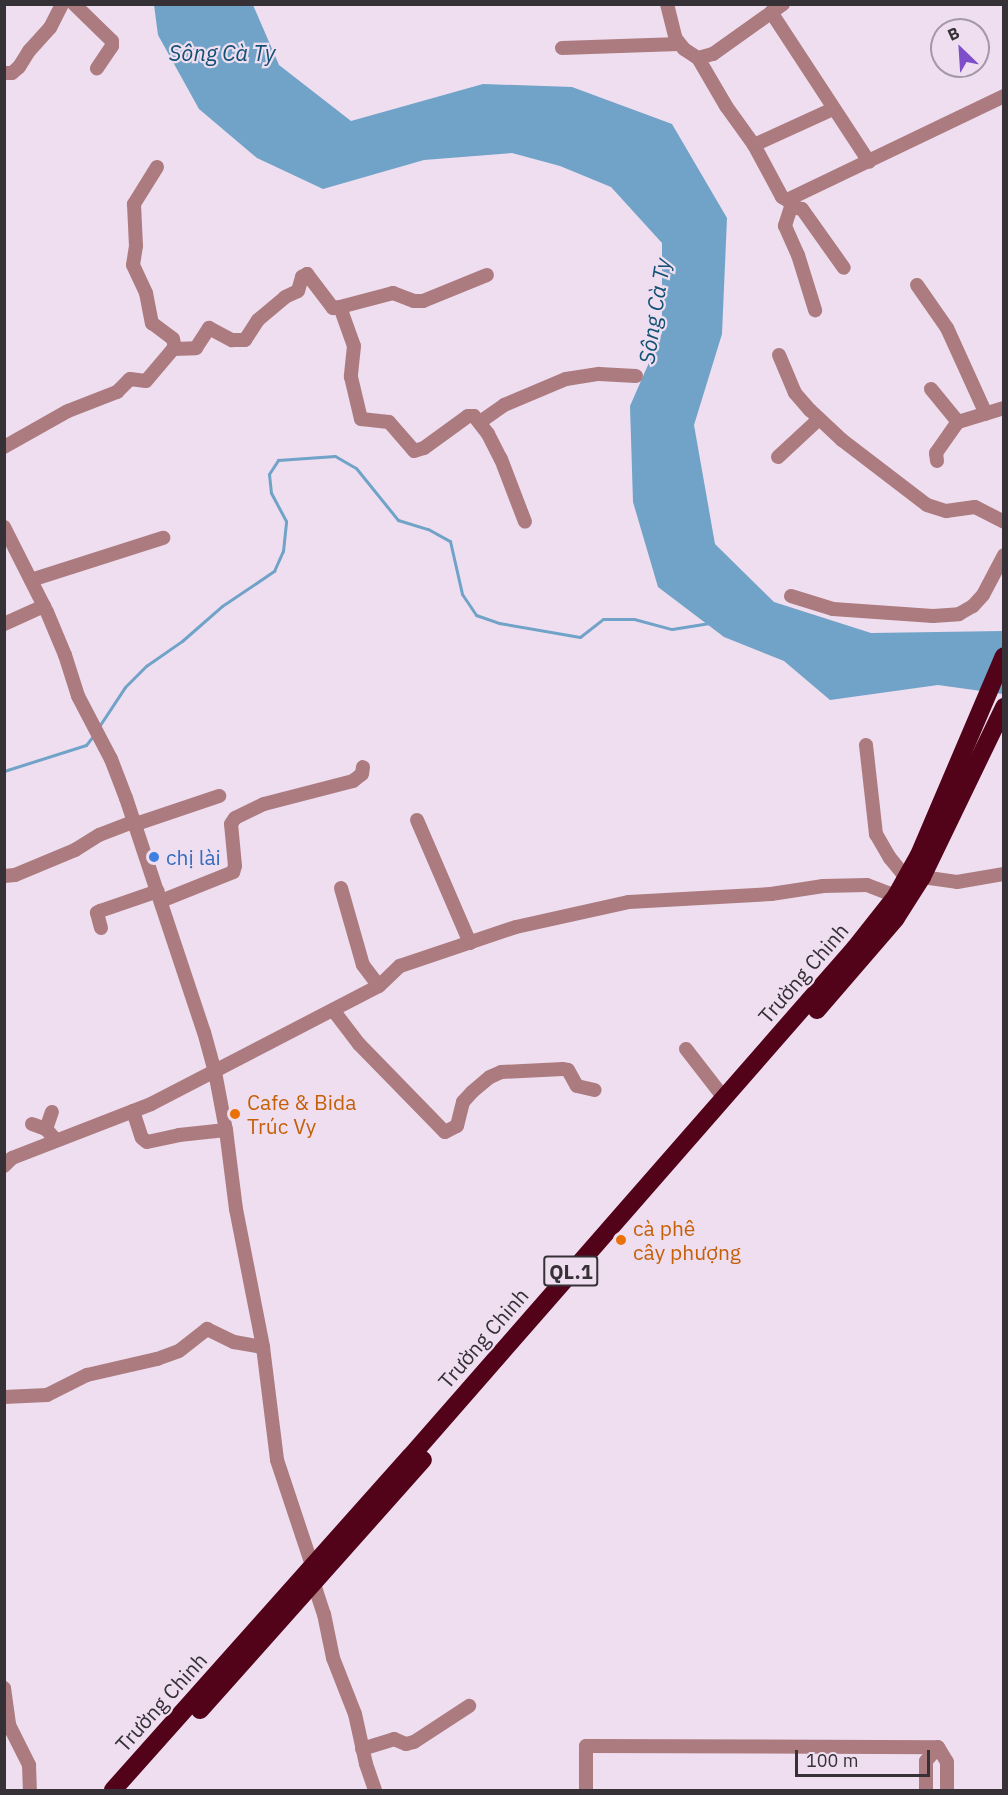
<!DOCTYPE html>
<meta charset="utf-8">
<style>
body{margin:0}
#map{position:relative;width:1008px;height:1795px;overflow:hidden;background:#eedef0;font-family:"IBM Plex Sans",sans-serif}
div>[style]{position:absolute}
.water>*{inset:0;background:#70a3c7}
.stream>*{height:3px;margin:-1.5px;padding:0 1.5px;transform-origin:1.5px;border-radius:1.5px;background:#70a3c7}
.minor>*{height:14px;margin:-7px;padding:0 7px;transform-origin:7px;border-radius:7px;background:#ac7b7f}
.highway>*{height:18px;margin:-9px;padding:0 9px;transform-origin:9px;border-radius:9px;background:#520319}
.dots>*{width:16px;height:16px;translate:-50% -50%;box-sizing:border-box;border:3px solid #eedef0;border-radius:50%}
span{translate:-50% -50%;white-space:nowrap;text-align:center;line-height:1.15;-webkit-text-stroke:4.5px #eedef0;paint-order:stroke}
.shield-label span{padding:2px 4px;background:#eedef0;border:2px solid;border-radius:4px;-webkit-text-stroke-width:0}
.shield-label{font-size:20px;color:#363037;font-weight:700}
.shop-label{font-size:21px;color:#366cbe}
.left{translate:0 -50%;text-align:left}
.street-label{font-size:21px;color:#363037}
.food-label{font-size:21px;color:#c56008}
.water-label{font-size:22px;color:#125074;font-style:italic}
.frame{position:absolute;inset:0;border:6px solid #363037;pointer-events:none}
.north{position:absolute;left:930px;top:18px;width:60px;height:60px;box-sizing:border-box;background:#eedef0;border:2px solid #a498a6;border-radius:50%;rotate:335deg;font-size:16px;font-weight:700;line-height:24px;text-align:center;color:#363037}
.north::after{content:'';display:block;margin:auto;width:21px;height:27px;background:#7e4fc8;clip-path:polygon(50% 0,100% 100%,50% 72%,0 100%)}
.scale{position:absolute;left:795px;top:1750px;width:135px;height:27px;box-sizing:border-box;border:3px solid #363037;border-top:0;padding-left:8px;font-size:18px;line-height:21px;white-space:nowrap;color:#363037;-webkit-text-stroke:4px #eedef0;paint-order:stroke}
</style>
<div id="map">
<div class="water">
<div style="clip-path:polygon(154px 5px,253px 5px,279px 65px,351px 121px,483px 84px,572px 87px,672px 124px,727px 218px,722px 334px,694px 425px,715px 544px,774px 602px,871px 633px,1003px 631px,1003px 694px,938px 685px,830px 700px,784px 661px,724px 637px,658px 587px,633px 502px,630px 406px,662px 333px,662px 243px,611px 187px,560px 166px,512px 153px,424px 160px,323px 189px,257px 158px,199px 109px,158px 35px)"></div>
</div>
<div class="stream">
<div style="left:98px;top:728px;width:49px;rotate:-56.6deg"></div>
<div style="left:125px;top:687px;width:30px;rotate:-45deg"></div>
<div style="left:146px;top:666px;width:44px;rotate:-34.8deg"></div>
<div style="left:182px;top:641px;width:53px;rotate:-41.2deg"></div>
<div style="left:222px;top:606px;width:63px;rotate:-33.9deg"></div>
<div style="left:274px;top:571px;width:22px;rotate:-66deg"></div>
<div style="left:283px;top:551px;width:30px;rotate:-84deg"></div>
<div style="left:286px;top:521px;width:32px;rotate:-118deg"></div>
<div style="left:271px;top:493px;width:19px;rotate:-96deg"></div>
<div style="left:269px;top:474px;width:17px;rotate:-57deg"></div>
<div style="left:278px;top:460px;width:57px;rotate:-4deg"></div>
<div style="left:335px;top:456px;width:24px;rotate:30deg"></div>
<div style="left:356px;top:468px;width:67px;rotate:51.1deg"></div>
<div style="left:398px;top:520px;width:31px;rotate:17deg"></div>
<div style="left:428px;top:529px;width:25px;rotate:29deg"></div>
<div style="left:450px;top:541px;width:54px;rotate:77.2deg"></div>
<div style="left:462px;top:594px;width:25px;rotate:56deg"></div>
<div style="left:476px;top:615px;width:24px;rotate:19deg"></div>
<div style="left:499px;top:623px;width:82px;rotate:9.8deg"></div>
<div style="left:580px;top:637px;width:29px;rotate:-38deg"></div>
<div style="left:603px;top:619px;width:31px"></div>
<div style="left:634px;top:619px;width:39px;rotate:15deg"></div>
<div style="left:672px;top:629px;width:38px;rotate:-9deg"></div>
<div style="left:4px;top:771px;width:86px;rotate:-17.6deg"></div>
<div style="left:86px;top:745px;width:11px;rotate:-52deg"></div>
</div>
<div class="minor">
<div style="left:74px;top:4px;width:53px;rotate:44.2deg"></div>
<div style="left:112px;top:41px;width:5px;rotate:90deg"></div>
<div style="left:112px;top:46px;width:27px;rotate:124deg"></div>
<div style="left:667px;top:4px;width:36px;rotate:76deg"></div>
<div style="left:676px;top:39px;width:13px;rotate:51deg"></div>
<div style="left:684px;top:49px;width:17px;rotate:33deg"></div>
<div style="left:698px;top:58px;width:56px;rotate:59.7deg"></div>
<div style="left:726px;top:106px;width:48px;rotate:54.3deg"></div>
<div style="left:754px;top:145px;width:59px;rotate:61.7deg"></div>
<div style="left:782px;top:197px;width:6px;rotate:31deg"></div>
<div style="left:787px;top:200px;width:241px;rotate:-25.6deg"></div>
<div style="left:771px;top:12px;width:179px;rotate:56.8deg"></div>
<div style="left:562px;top:48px;width:117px;rotate:-2deg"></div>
<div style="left:698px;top:58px;width:16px;rotate:-15deg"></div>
<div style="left:713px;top:54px;width:86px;rotate:-35.5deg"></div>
<div style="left:4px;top:73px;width:8px"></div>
<div style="left:12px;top:73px;width:9px;rotate:-41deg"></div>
<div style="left:19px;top:67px;width:19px;rotate:-58deg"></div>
<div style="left:29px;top:51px;width:31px;rotate:-48deg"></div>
<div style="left:50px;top:28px;width:27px;rotate:-63deg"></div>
<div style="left:754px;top:145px;width:87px;rotate:-24.5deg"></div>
<div style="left:157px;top:167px;width:44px;rotate:121.9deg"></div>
<div style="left:134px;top:204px;width:42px;rotate:87.3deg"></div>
<div style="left:136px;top:246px;width:19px;rotate:99deg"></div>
<div style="left:133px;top:265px;width:31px;rotate:65deg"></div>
<div style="left:146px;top:293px;width:31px;rotate:79deg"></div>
<div style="left:152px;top:323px;width:26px;rotate:37deg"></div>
<div style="left:173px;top:339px;width:9px;rotate:77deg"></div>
<div style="left:790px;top:199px;width:8px;rotate:83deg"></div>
<div style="left:791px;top:207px;width:20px;rotate:108deg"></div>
<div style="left:785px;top:226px;width:32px;rotate:66deg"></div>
<div style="left:798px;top:255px;width:58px;rotate:72.8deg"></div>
<div style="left:791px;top:207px;width:11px;rotate:10deg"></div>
<div style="left:802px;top:209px;width:72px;rotate:54.6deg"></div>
<div style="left:917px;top:285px;width:52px;rotate:55.1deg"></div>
<div style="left:947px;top:328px;width:94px;rotate:65.6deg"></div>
<div style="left:340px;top:307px;width:55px;rotate:-14.8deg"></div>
<div style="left:393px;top:293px;width:22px;rotate:21deg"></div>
<div style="left:414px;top:301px;width:9px"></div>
<div style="left:423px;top:301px;width:69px;rotate:-22.1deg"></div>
<div style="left:779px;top:355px;width:41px;rotate:67.2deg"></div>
<div style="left:795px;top:393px;width:23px;rotate:49deg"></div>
<div style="left:810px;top:410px;width:44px;rotate:43.2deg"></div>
<div style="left:842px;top:440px;width:107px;rotate:37.4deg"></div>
<div style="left:927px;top:505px;width:20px;rotate:18deg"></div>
<div style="left:946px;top:511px;width:29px;rotate:-8deg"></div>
<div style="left:975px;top:507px;width:33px;rotate:27deg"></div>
<div style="left:931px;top:389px;width:43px;rotate:50.7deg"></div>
<div style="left:958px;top:422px;width:48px;rotate:-16.9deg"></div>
<div style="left:480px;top:422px;width:29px;rotate:-35deg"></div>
<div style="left:504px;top:405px;width:67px;rotate:-22.8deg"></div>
<div style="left:566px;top:379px;width:33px;rotate:-9deg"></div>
<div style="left:599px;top:374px;width:37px;rotate:3deg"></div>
<div style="left:4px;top:447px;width:73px;rotate:-29.4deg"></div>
<div style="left:68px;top:411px;width:53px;rotate:-21.2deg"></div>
<div style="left:117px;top:392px;width:18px;rotate:-45deg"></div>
<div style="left:130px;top:379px;width:16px;rotate:7deg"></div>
<div style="left:146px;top:381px;width:42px;rotate:-49.8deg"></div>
<div style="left:173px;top:349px;width:23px;rotate:-2deg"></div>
<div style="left:196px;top:348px;width:24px;rotate:-57deg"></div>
<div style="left:209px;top:328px;width:26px;rotate:28deg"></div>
<div style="left:232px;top:340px;width:13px"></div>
<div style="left:245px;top:340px;width:24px;rotate:-57deg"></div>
<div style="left:258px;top:320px;width:35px;rotate:-40deg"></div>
<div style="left:285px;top:297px;width:14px;rotate:-25deg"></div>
<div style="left:298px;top:291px;width:15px;rotate:-74deg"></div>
<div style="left:302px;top:277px;width:6px;rotate:-31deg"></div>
<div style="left:307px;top:274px;width:43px;rotate:52.6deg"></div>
<div style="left:333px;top:308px;width:7px;rotate:-8deg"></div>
<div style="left:340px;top:307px;width:41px;rotate:70.3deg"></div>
<div style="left:354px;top:346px;width:31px;rotate:96deg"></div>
<div style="left:351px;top:377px;width:43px;rotate:76.6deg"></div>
<div style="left:361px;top:419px;width:28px;rotate:6deg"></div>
<div style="left:389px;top:422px;width:38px;rotate:49deg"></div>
<div style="left:414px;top:451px;width:10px;rotate:-17deg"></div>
<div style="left:424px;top:448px;width:54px;rotate:-36deg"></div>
<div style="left:468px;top:416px;width:6px"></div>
<div style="left:474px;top:416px;width:23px;rotate:52deg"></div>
<div style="left:488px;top:434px;width:28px;rotate:63deg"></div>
<div style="left:501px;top:459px;width:67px;rotate:69.1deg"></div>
<div style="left:778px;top:457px;width:56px;rotate:-42.8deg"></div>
<div style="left:937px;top:461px;width:8px;rotate:-97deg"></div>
<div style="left:936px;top:453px;width:38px;rotate:-55deg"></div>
<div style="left:4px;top:527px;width:95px;rotate:63.2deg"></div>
<div style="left:47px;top:612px;width:47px;rotate:67.3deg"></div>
<div style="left:65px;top:655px;width:43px;rotate:72.4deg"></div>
<div style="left:78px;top:696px;width:71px;rotate:62.4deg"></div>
<div style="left:111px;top:759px;width:42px;rotate:69deg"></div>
<div style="left:126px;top:798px;width:247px;rotate:71.6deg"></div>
<div style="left:204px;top:1032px;width:41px;rotate:74.6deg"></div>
<div style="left:215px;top:1072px;width:59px;rotate:79.3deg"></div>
<div style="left:226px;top:1130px;width:80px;rotate:82.8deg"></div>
<div style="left:236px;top:1209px;width:141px;rotate:78.9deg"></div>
<div style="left:263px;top:1347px;width:114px;rotate:82.9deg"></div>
<div style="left:277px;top:1460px;width:111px;rotate:71.6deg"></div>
<div style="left:312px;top:1565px;width:19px;rotate:84deg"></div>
<div style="left:314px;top:1584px;width:32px;rotate:72deg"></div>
<div style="left:324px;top:1614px;width:45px;rotate:78.4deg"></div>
<div style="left:333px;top:1658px;width:60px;rotate:68.6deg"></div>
<div style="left:355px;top:1714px;width:51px;rotate:77.6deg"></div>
<div style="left:366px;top:1764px;width:28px;rotate:71deg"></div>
<div style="left:31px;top:580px;width:139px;rotate:-17.7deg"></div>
<div style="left:791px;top:596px;width:44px;rotate:17.2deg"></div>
<div style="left:833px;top:609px;width:100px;rotate:4deg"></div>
<div style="left:933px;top:616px;width:26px;rotate:-4deg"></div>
<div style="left:959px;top:614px;width:16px;rotate:-30deg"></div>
<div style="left:973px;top:606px;width:15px;rotate:-48deg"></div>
<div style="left:983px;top:595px;width:45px;rotate:-62.3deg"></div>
<div style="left:4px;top:624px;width:44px;rotate:-24.2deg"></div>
<div style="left:866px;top:745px;width:90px;rotate:83.6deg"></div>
<div style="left:876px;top:834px;width:28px;rotate:60deg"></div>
<div style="left:890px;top:858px;width:26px;rotate:51deg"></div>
<div style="left:417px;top:820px;width:134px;rotate:66.7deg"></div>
<div style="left:136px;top:824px;width:88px;rotate:-18.6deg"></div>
<div style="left:4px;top:876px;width:11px;rotate:-5deg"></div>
<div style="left:15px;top:875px;width:65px;rotate:-22.6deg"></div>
<div style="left:75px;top:850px;width:28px;rotate:-32deg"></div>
<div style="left:99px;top:835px;width:39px;rotate:-21deg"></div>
<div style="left:922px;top:877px;width:35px;rotate:8deg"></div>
<div style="left:957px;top:882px;width:48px;rotate:-9.7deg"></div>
<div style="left:341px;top:888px;width:80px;rotate:74.1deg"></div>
<div style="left:363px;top:965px;width:26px;rotate:53deg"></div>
<div style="left:161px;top:901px;width:78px;rotate:-21.9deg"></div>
<div style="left:233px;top:872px;width:6px;rotate:-72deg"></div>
<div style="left:235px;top:866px;width:42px;rotate:-95.4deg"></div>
<div style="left:231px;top:824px;width:7px;rotate:-56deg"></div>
<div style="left:235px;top:818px;width:32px;rotate:-26deg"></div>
<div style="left:264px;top:804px;width:92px;rotate:-14.5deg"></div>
<div style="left:353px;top:781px;width:11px;rotate:-38deg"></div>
<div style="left:362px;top:774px;width:7px;rotate:-82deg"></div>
<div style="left:101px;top:928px;width:16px;rotate:-105deg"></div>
<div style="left:97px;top:913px;width:4px;rotate:-34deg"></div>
<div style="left:100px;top:911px;width:61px;rotate:-19deg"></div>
<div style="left:333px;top:1010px;width:43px;rotate:52.6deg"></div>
<div style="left:359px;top:1044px;width:123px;rotate:45.7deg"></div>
<div style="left:445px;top:1132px;width:13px;rotate:-27deg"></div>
<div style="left:457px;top:1126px;width:25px;rotate:-76deg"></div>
<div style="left:463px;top:1102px;width:13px;rotate:-48deg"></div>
<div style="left:472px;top:1092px;width:23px;rotate:-40deg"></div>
<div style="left:490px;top:1077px;width:12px;rotate:-24deg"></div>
<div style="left:501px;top:1072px;width:62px;rotate:-2.8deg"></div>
<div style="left:563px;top:1069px;width:5px;rotate:11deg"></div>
<div style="left:568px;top:1070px;width:18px;rotate:61deg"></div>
<div style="left:577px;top:1086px;width:18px;rotate:13deg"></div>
<div style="left:686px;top:1049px;width:62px;rotate:52.2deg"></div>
<div style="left:133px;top:1111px;width:28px;rotate:72deg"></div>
<div style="left:142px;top:1138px;width:6px;rotate:39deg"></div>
<div style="left:147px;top:1142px;width:33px;rotate:-12deg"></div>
<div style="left:179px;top:1135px;width:47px;rotate:-6.1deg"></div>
<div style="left:32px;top:1124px;width:15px;rotate:20deg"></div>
<div style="left:46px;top:1129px;width:15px;rotate:48deg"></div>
<div style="left:46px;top:1129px;width:18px;rotate:-71deg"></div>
<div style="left:4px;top:1166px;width:11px;rotate:-45deg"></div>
<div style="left:12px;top:1158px;width:149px;rotate:-21.2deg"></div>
<div style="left:151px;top:1104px;width:257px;rotate:-27.4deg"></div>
<div style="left:379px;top:986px;width:29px;rotate:-44deg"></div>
<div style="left:400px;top:966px;width:122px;rotate:-18.6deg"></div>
<div style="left:516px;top:927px;width:116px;rotate:-12.5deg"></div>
<div style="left:629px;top:902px;width:142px;rotate:-3.2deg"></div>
<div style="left:771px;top:894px;width:53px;rotate:-8.7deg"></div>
<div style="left:823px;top:886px;width:44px;rotate:-1.3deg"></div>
<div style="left:867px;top:885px;width:31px;rotate:21deg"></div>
<div style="left:4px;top:1397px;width:43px;rotate:-2.7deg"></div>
<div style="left:47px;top:1395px;width:45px;rotate:-26.6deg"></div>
<div style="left:87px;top:1375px;width:72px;rotate:-12.9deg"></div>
<div style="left:157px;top:1359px;width:23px;rotate:-20deg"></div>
<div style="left:179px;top:1351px;width:36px;rotate:-38deg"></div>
<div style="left:207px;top:1329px;width:30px;rotate:26deg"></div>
<div style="left:234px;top:1342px;width:29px;rotate:10deg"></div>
<div style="left:4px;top:1688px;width:37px;rotate:82deg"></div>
<div style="left:9px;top:1725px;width:45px;rotate:63.4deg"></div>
<div style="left:29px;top:1765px;width:25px;rotate:88deg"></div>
<div style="left:938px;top:1747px;width:17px;rotate:59deg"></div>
<div style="left:947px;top:1762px;width:28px;rotate:90deg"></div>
<div style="left:362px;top:1749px;width:34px;rotate:-17deg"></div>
<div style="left:394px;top:1739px;width:13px;rotate:23deg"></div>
<div style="left:406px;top:1744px;width:8px;rotate:-14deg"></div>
<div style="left:414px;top:1742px;width:66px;rotate:-33.2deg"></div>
<div style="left:586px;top:1790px;width:44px;rotate:-90deg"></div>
<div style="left:586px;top:1746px;width:352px;rotate:0.2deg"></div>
<div style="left:926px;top:1790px;width:29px;rotate:-90deg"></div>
<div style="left:926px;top:1761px;width:18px;rotate:-49deg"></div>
</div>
<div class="highway">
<div style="left:817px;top:1010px;width:121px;rotate:-49.3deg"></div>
<div style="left:896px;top:918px;width:49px;rotate:-57.6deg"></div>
<div style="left:922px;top:877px;width:189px;rotate:-64.2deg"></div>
<div style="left:200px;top:1710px;width:335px;rotate:-48.3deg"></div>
<div style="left:113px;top:1790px;width:446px;rotate:-48.3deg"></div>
<div style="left:410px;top:1457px;width:676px;rotate:-48.84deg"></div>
<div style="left:855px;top:948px;width:66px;rotate:-51.7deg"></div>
<div style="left:896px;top:896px;width:47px;rotate:-60.7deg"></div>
<div style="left:919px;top:855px;width:216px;rotate:-66.9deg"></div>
</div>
<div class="dots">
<div style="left:154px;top:857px;background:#3f7fe0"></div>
<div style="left:235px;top:1114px;background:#e8710a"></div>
<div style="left:621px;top:1240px;background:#e8710a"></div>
</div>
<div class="shield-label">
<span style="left:571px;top:1271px">QL.1</span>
</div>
<div class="shop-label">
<span class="left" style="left:166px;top:857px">chị lài</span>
</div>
<div class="street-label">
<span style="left:803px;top:973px;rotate:-49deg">Trường Chinh</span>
<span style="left:483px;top:1338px;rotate:-49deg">Trường Chinh</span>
<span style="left:161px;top:1702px;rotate:-48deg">Trường Chinh</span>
</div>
<div class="food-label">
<span class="left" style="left:247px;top:1114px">Cafe &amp; Bida<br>Trúc Vy</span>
<span class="left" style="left:633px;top:1240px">cà phê<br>cây phượng</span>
</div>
<div class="water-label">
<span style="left:222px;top:53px">Sông Cà Ty</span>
<span style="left:654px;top:311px;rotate:-81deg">Sông Cà Ty</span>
</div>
<div class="frame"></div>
<div class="north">B</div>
<div class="scale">100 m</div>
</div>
